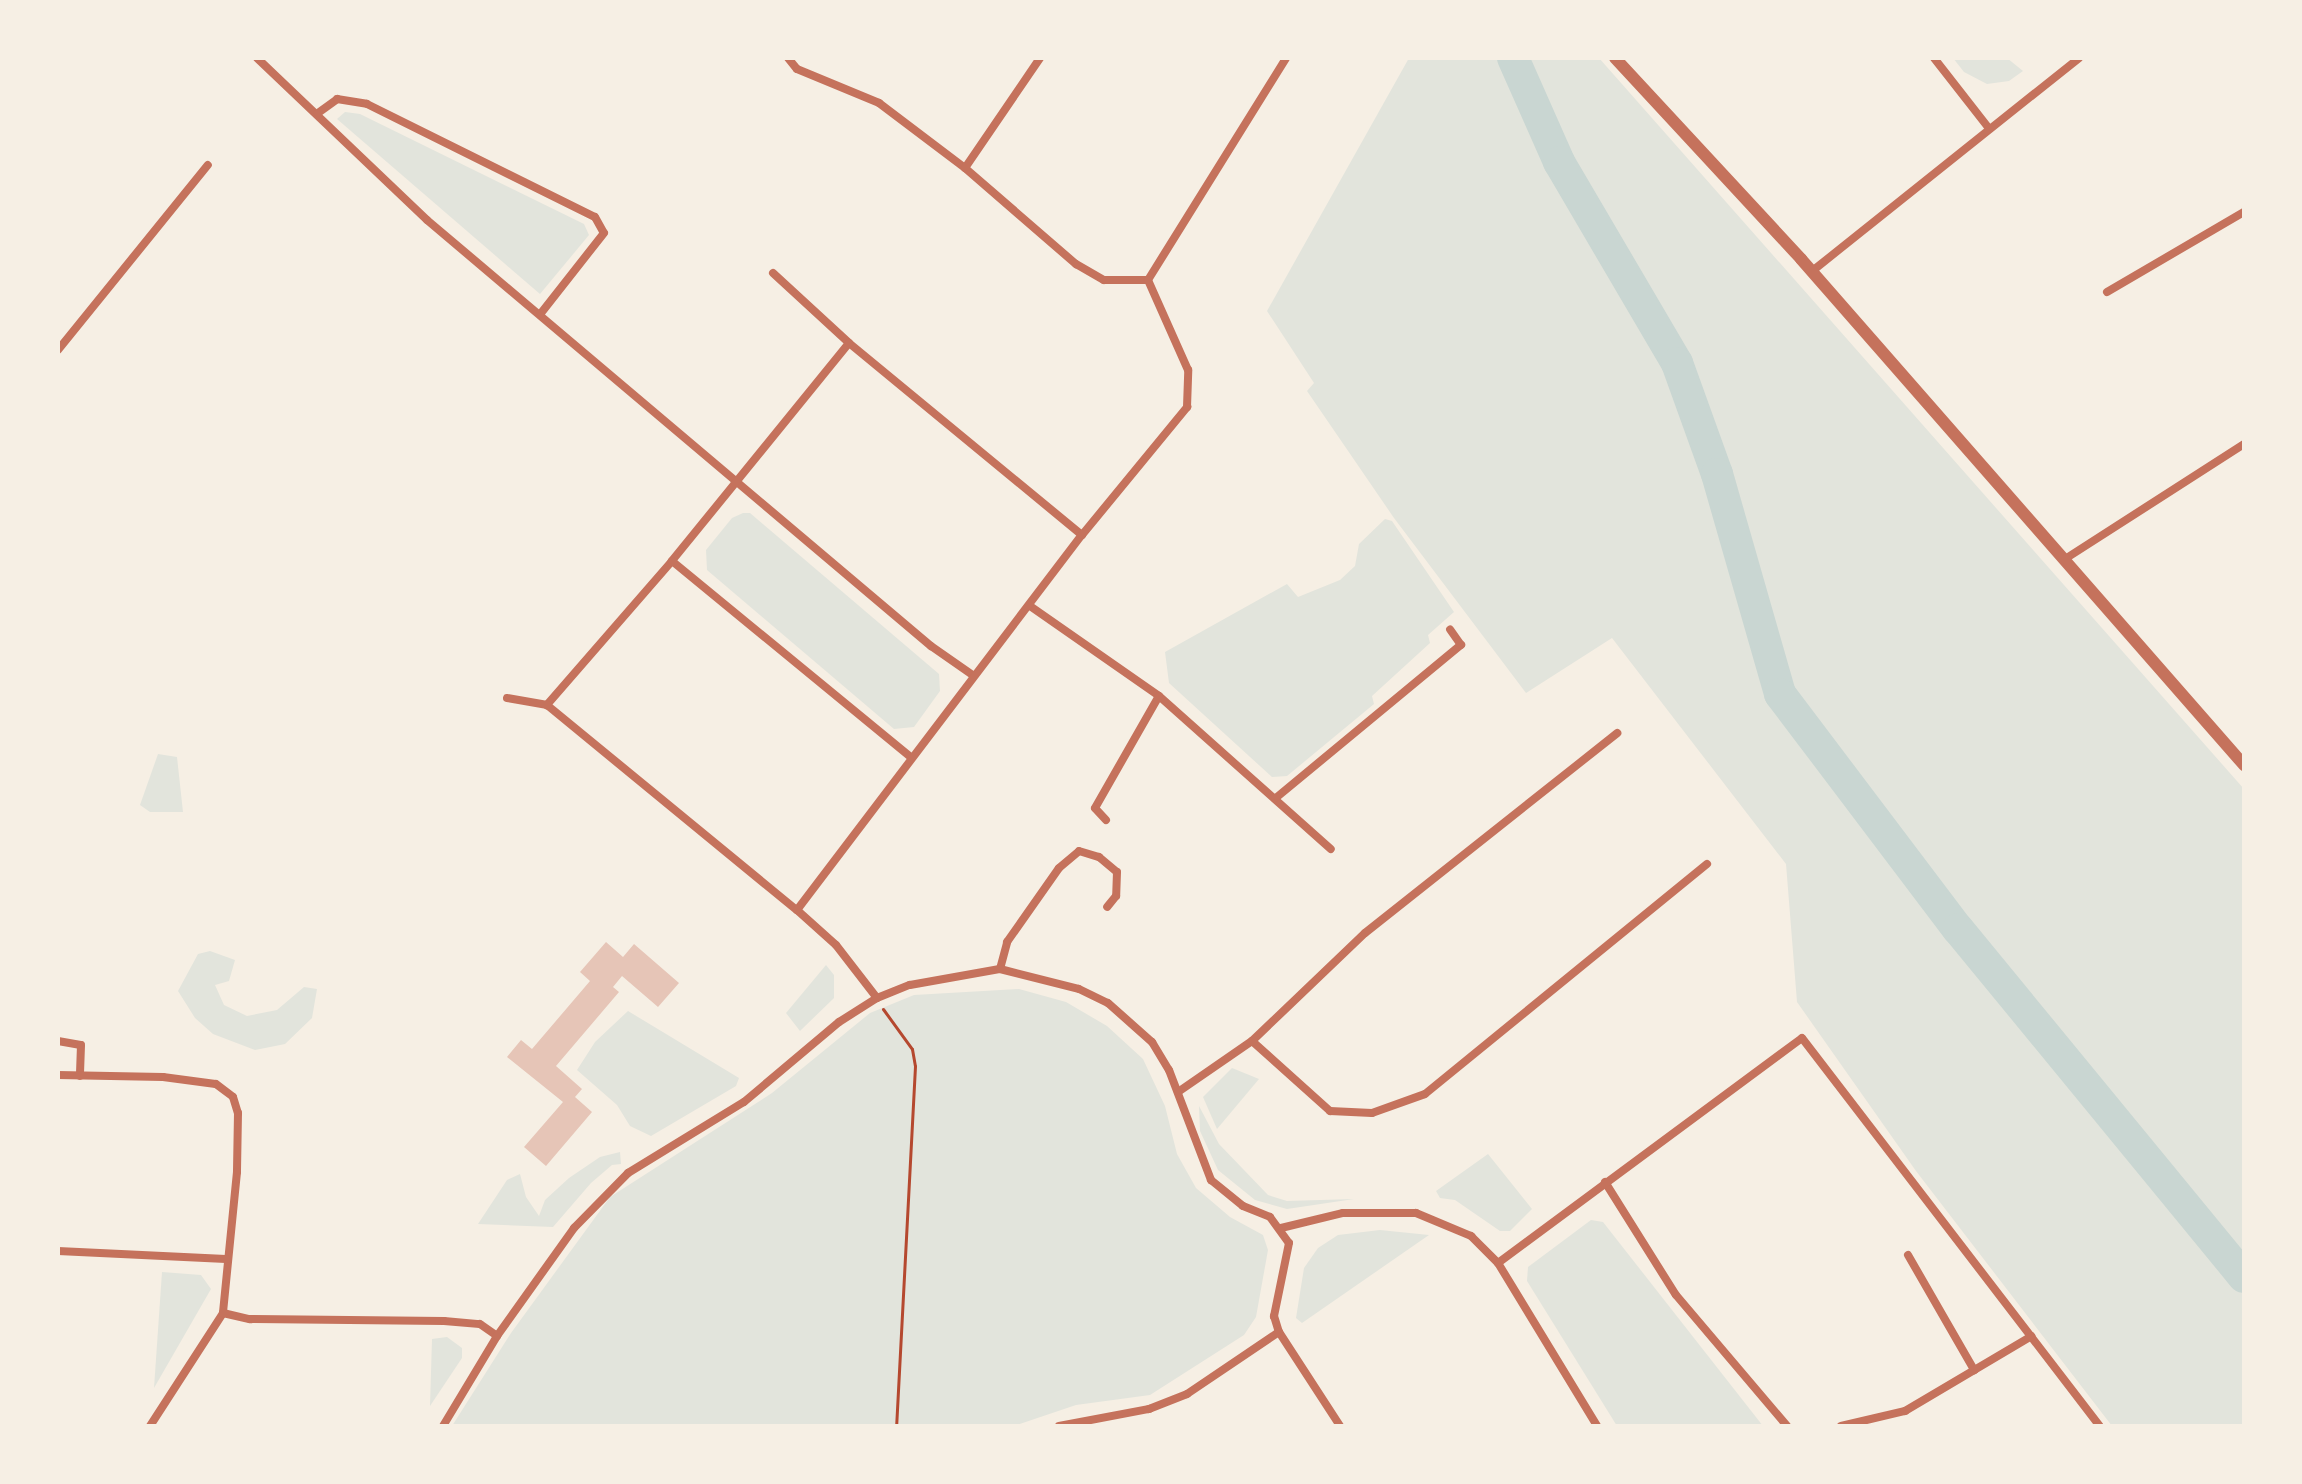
<!DOCTYPE html>
<style>
body{margin:0}
#map{position:relative;width:2302px;height:1484px;overflow:hidden;background:#f6efe4;font-family:Quicksand,sans-serif}
div>[style]{position:absolute}
.green>*{inset:0;background:#e2e4dc}
.river>*{height:32px;margin:-16px;padding:0 16px;transform-origin:16px;border-radius:16px;background:#c9d6d2}
.building>*{inset:0;background:#e6c5b7}
.path>*{height:3px;margin:-1.5px;padding:0 1.5px;transform-origin:1.5px;border-radius:1.5px;background:#b5482f}
.minor>*{height:8px;margin:-4px;padding:0 4px;transform-origin:4px;border-radius:4px;background:#c5725c}
.tertiary>*{height:12px;margin:-6px;padding:0 6px;transform-origin:6px;border-radius:6px;background:#c5725c}
span{translate:-50% -50%;white-space:nowrap;text-align:center;line-height:1.15;-webkit-text-stroke:6px #f6efe4;paint-order:stroke}
.frame{position:absolute;inset:0;border:60px solid #f6efe4;pointer-events:none}
</style>
<div id="map">
<div class="green">
<div style="clip-path:polygon(1409px 58px,1599px 58px,2244px 789px,2244px 1426px,2112px 1426px,1916px 1171px,1797px 1002px,1786px 864px,1612px 638px,1526px 693px,1394px 518px,1307px 391px,1314px 383px,1267px 311px)"></div>
<div style="clip-path:polygon(1953px 58px,2007px 58px,2023px 71px,2009px 81px,1987px 84px,1964px 72px)"></div>
<div style="clip-path:polygon(345px 112px,360px 114px,584px 224px,589px 235px,540px 294px,337px 119px)"></div>
<div style="clip-path:polygon(743px 513px,750px 513px,939px 674px,940px 691px,914px 727px,894px 729px,707px 570px,706px 550px,732px 518px)"></div>
<div style="clip-path:polygon(1385px 519px,1392px 521px,1454px 612px,1428px 635px,1430px 643px,1372px 696px,1374px 704px,1287px 776px,1272px 777px,1169px 683px,1165px 652px,1287px 584px,1298px 597px,1340px 580px,1355px 566px,1359px 544px)"></div>
<div style="clip-path:polygon(158px 754px,177px 757px,183px 812px,150px 812px,140px 805px)"></div>
<div style="clip-path:polygon(210px 951px,235px 960px,229px 981px,215px 985px,224px 1005px,247px 1016px,277px 1010px,304px 987px,317px 989px,312px 1018px,285px 1044px,255px 1050px,213px 1034px,195px 1018px,178px 991px,198px 954px)"></div>
<div style="clip-path:polygon(826px 965px,834px 975px,834px 998px,800px 1031px,786px 1013px)"></div>
<div style="clip-path:polygon(1019px 989px,1066px 1002px,1107px 1026px,1143px 1059px,1165px 1106px,1177px 1154px,1196px 1188px,1230px 1217px,1263px 1235px,1268px 1250px,1256px 1317px,1244px 1335px,1150px 1395px,1076px 1405px,1014px 1426px,452px 1426px,511px 1333px,610px 1197px,772px 1093px,870px 1013px,914px 995px)"></div>
<div style="clip-path:polygon(628px 1011px,739px 1078px,736px 1086px,651px 1136px,630px 1126px,617px 1105px,577px 1070px,595px 1042px)"></div>
<div style="clip-path:polygon(1232px 1068px,1259px 1079px,1217px 1129px,1203px 1097px)"></div>
<div style="clip-path:polygon(1199px 1106px,1219px 1144px,1268px 1195px,1287px 1201px,1354px 1199px,1287px 1209px,1255px 1200px,1218px 1170px,1200px 1131px)"></div>
<div style="clip-path:polygon(620px 1152px,621px 1164px,612px 1165px,591px 1183px,553px 1227px,478px 1224px,507px 1180px,520px 1174px,526px 1197px,539px 1216px,545px 1200px,569px 1178px,600px 1157px)"></div>
<div style="clip-path:polygon(1488px 1154px,1532px 1209px,1510px 1231px,1500px 1231px,1455px 1200px,1440px 1198px,1436px 1191px)"></div>
<div style="clip-path:polygon(1591px 1220px,1603px 1222px,1763px 1426px,1617px 1426px,1527px 1281px,1528px 1267px)"></div>
<div style="clip-path:polygon(1380px 1230px,1429px 1235px,1302px 1323px,1296px 1318px,1304px 1268px,1318px 1248px,1338px 1235px)"></div>
<div style="clip-path:polygon(162px 1272px,201px 1275px,211px 1289px,154px 1388px)"></div>
<div style="clip-path:polygon(447px 1337px,462px 1348px,462px 1358px,430px 1406px,432px 1339px)"></div>
</div>
<div class="river">
<div style="left:1513px;top:58px;width:114px;rotate:66.1deg"></div>
<div style="left:1559px;top:162px;width:233px;rotate:59.6deg"></div>
<div style="left:1677px;top:363px;width:118px;rotate:70.2deg"></div>
<div style="left:1717px;top:474px;width:229px;rotate:74deg"></div>
<div style="left:1780px;top:694px;width:295px;rotate:52.9deg"></div>
<div style="left:1958px;top:929px;width:450px;rotate:50.6deg"></div>
</div>
<div class="building">
<div style="clip-path:polygon(606px 942px,623px 957px,634px 944px,679px 983px,658px 1007px,622px 976px,613px 987px,619px 992px,556px 1066px,582px 1089px,575px 1097px,592px 1112px,546px 1166px,524px 1147px,563px 1102px,507px 1057px,521px 1040px,532px 1049px,590px 981px,580px 972px)"></div>
</div>
<div class="path">
<div style="left:883px;top:1009px;width:49px;rotate:54.1deg"></div>
<div style="left:912px;top:1049px;width:17px;rotate:80deg"></div>
<div style="left:915px;top:1066px;width:361px;rotate:93deg"></div>
</div>
<div class="minor">
<div style="left:257px;top:58px;width:235px;rotate:43.6deg"></div>
<div style="left:427px;top:220px;width:660px;rotate:40.21deg"></div>
<div style="left:931px;top:646px;width:52px;rotate:34.9deg"></div>
<div style="left:788px;top:58px;width:14px;rotate:51deg"></div>
<div style="left:797px;top:69px;width:89px;rotate:22.5deg"></div>
<div style="left:879px;top:103px;width:108px;rotate:37.1deg"></div>
<div style="left:965px;top:168px;width:147px;rotate:40.9deg"></div>
<div style="left:1076px;top:264px;width:32px;rotate:30deg"></div>
<div style="left:1104px;top:280px;width:44px"></div>
<div style="left:1934px;top:58px;width:88px;rotate:52deg"></div>
<div style="left:318px;top:113px;width:24px;rotate:-36deg"></div>
<div style="left:337px;top:99px;width:30px;rotate:9deg"></div>
<div style="left:367px;top:104px;width:254px;rotate:26.4deg"></div>
<div style="left:595px;top:217px;width:18px;rotate:61deg"></div>
<div style="left:604px;top:233px;width:102px;rotate:128.2deg"></div>
<div style="left:965px;top:168px;width:133px;rotate:-55.7deg"></div>
<div style="left:1811px;top:272px;width:343px;rotate:-38.6deg"></div>
<div style="left:773px;top:273px;width:103px;rotate:42.6deg"></div>
<div style="left:849px;top:343px;width:302px;rotate:39.5deg"></div>
<div style="left:1148px;top:280px;width:261px;rotate:-58.1deg"></div>
<div style="left:2107px;top:292px;width:159px;rotate:-30.3deg"></div>
<div style="left:849px;top:343px;width:281px;rotate:129.1deg"></div>
<div style="left:672px;top:561px;width:191px;rotate:131deg"></div>
<div style="left:547px;top:705px;width:323px;rotate:39.4deg"></div>
<div style="left:797px;top:910px;width:52px;rotate:41.9deg"></div>
<div style="left:836px;top:945px;width:67px;rotate:52.3deg"></div>
<div style="left:58px;top:350px;width:238px;rotate:-51deg"></div>
<div style="left:2065px;top:559px;width:213px;rotate:-32.7deg"></div>
<div style="left:672px;top:561px;width:309px;rotate:39.4deg"></div>
<div style="left:1030px;top:606px;width:157px;rotate:34.9deg"></div>
<div style="left:1159px;top:696px;width:230px;rotate:41.7deg"></div>
<div style="left:507px;top:698px;width:41px;rotate:9.9deg"></div>
<div style="left:1277px;top:797px;width:239px;rotate:-39.6deg"></div>
<div style="left:1461px;top:645px;width:19px;rotate:-125deg"></div>
<div style="left:1106px;top:820px;width:16px;rotate:-133deg"></div>
<div style="left:1095px;top:808px;width:129px;rotate:-60.3deg"></div>
<div style="left:797px;top:910px;width:471px;rotate:-52.8deg"></div>
<div style="left:1082px;top:535px;width:166px;rotate:-50.6deg"></div>
<div style="left:1187px;top:407px;width:37px;rotate:-88deg"></div>
<div style="left:1188px;top:370px;width:98px;rotate:-114deg"></div>
<div style="left:1000px;top:969px;width:28px;rotate:-75deg"></div>
<div style="left:1007px;top:942px;width:90px;rotate:-54.9deg"></div>
<div style="left:1059px;top:868px;width:26px;rotate:-40deg"></div>
<div style="left:1079px;top:851px;width:21px;rotate:17deg"></div>
<div style="left:1099px;top:857px;width:23px;rotate:40deg"></div>
<div style="left:1117px;top:872px;width:24px;rotate:92deg"></div>
<div style="left:1116px;top:896px;width:14px;rotate:129deg"></div>
<div style="left:58px;top:1041px;width:23px;rotate:10deg"></div>
<div style="left:81px;top:1045px;width:31px;rotate:92deg"></div>
<div style="left:1252px;top:1041px;width:105px;rotate:41.9deg"></div>
<div style="left:1330px;top:1111px;width:42px;rotate:2.7deg"></div>
<div style="left:1372px;top:1113px;width:56px;rotate:-19.7deg"></div>
<div style="left:1425px;top:1094px;width:364px;rotate:-39.2deg"></div>
<div style="left:58px;top:1075px;width:105px;rotate:1.1deg"></div>
<div style="left:163px;top:1077px;width:53px;rotate:7.5deg"></div>
<div style="left:216px;top:1084px;width:21px;rotate:37deg"></div>
<div style="left:233px;top:1097px;width:17px;rotate:73deg"></div>
<div style="left:238px;top:1113px;width:59px;rotate:91deg"></div>
<div style="left:237px;top:1172px;width:142px;rotate:95.7deg"></div>
<div style="left:1178px;top:1092px;width:90px;rotate:-34.6deg"></div>
<div style="left:1252px;top:1041px;width:156px;rotate:-43.7deg"></div>
<div style="left:1365px;top:933px;width:322px;rotate:-38.4deg"></div>
<div style="left:1605px;top:1182px;width:133px;rotate:57.9deg"></div>
<div style="left:1676px;top:1295px;width:172px;rotate:49.7deg"></div>
<div style="left:1281px;top:1228px;width:64px;rotate:-13.6deg"></div>
<div style="left:1343px;top:1213px;width:73px"></div>
<div style="left:1416px;top:1213px;width:60px;rotate:22.7deg"></div>
<div style="left:1471px;top:1236px;width:38px;rotate:45deg"></div>
<div style="left:1498px;top:1263px;width:191px;rotate:58.7deg"></div>
<div style="left:58px;top:1251px;width:168px;rotate:2.7deg"></div>
<div style="left:1908px;top:1255px;width:133px;rotate:60.1deg"></div>
<div style="left:1498px;top:1263px;width:378px;rotate:-36.5deg"></div>
<div style="left:1802px;top:1038px;width:489px;rotate:52.5deg"></div>
<div style="left:150px;top:1426px;width:135px;rotate:-57.1deg"></div>
<div style="left:223px;top:1313px;width:28px;rotate:13deg"></div>
<div style="left:250px;top:1319px;width:194px;rotate:0.6deg"></div>
<div style="left:444px;top:1321px;width:36px;rotate:5deg"></div>
<div style="left:480px;top:1324px;width:21px;rotate:35deg"></div>
<div style="left:443px;top:1426px;width:105px;rotate:-59deg"></div>
<div style="left:497px;top:1336px;width:133px;rotate:-54.5deg"></div>
<div style="left:574px;top:1228px;width:77px;rotate:-45.5deg"></div>
<div style="left:628px;top:1173px;width:136px;rotate:-31.5deg"></div>
<div style="left:744px;top:1102px;width:124px;rotate:-40.1deg"></div>
<div style="left:839px;top:1022px;width:45px;rotate:-32.3deg"></div>
<div style="left:877px;top:998px;width:35px;rotate:-22deg"></div>
<div style="left:910px;top:985px;width:91px;rotate:-10.1deg"></div>
<div style="left:1000px;top:969px;width:81px;rotate:14.2deg"></div>
<div style="left:1079px;top:989px;width:32px;rotate:26deg"></div>
<div style="left:1108px;top:1003px;width:59px;rotate:41.6deg"></div>
<div style="left:1152px;top:1042px;width:33px;rotate:59deg"></div>
<div style="left:1169px;top:1070px;width:118px;rotate:69.1deg"></div>
<div style="left:1211px;top:1180px;width:41px;rotate:39.1deg"></div>
<div style="left:1243px;top:1206px;width:29px;rotate:22deg"></div>
<div style="left:1270px;top:1217px;width:32px;rotate:54deg"></div>
<div style="left:1289px;top:1243px;width:75px;rotate:101.6deg"></div>
<div style="left:1274px;top:1316px;width:17px;rotate:73deg"></div>
<div style="left:1279px;top:1332px;width:112px;rotate:57deg"></div>
<div style="left:1059px;top:1426px;width:92px;rotate:-10.7deg"></div>
<div style="left:1149px;top:1409px;width:41px;rotate:-21.5deg"></div>
<div style="left:1187px;top:1394px;width:111px;rotate:-34deg"></div>
<div style="left:1841px;top:1426px;width:66px;rotate:-13.2deg"></div>
<div style="left:1905px;top:1411px;width:147px;rotate:-30.6deg"></div>
</div>
<div class="tertiary">
<div style="left:1615px;top:58px;width:274px;rotate:47.2deg"></div>
<div style="left:1801px;top:259px;width:673px;rotate:48.8deg"></div>
</div>
<div class="frame"></div>
</div>
